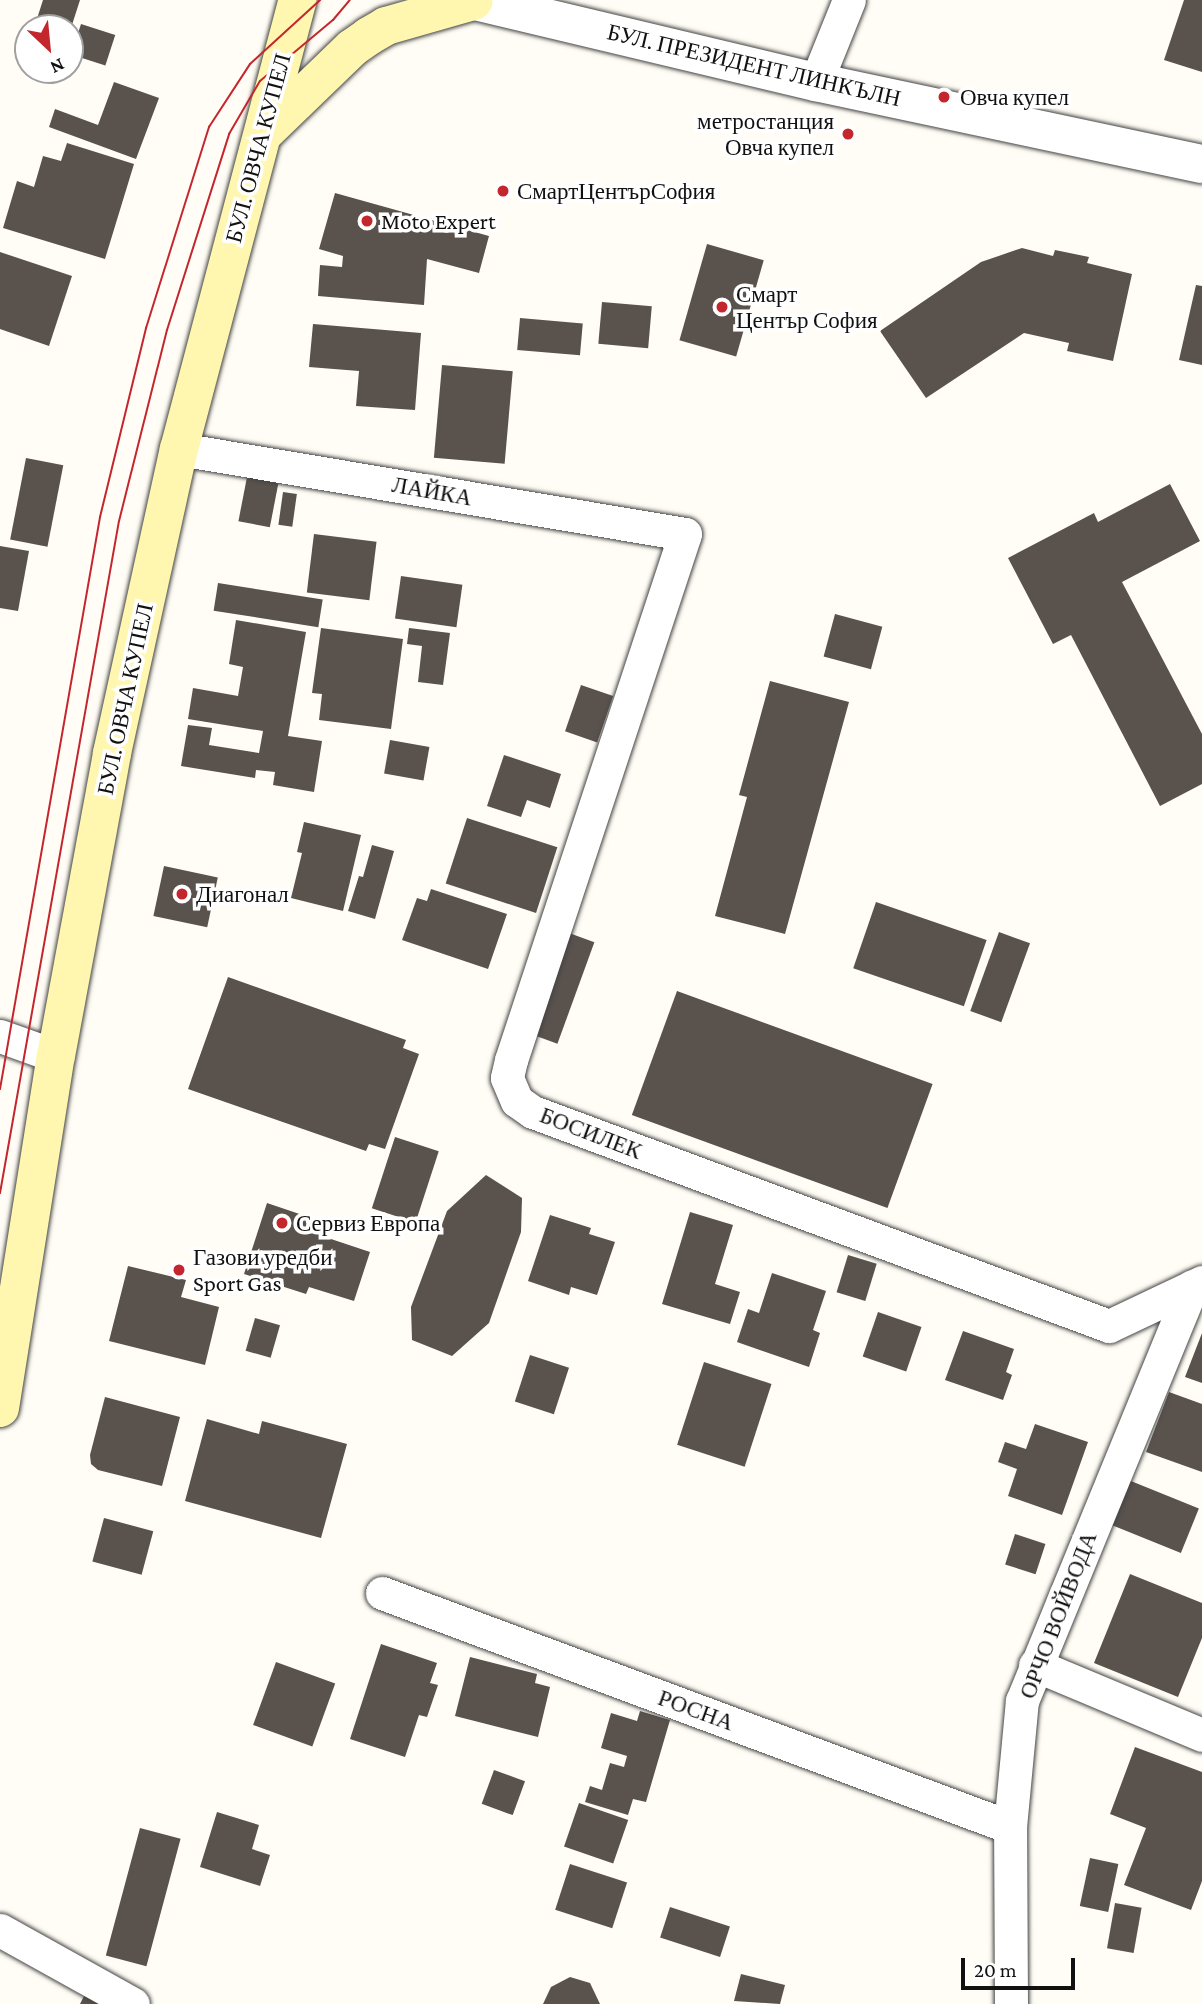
<!DOCTYPE html>
<meta charset="utf-8">
<style>
body{margin:0}
#map{position:relative;width:1202px;height:2004px;overflow:hidden;background:#fffdf5;font-family:"Crimson Pro",serif}
div>[style]{position:absolute}
.building>*{inset:0;background:#5a524d;transform-origin:0 0}
.roads{filter:drop-shadow(0 0 2px #444) drop-shadow(0 0 2px #444)}
.minor>*{height:33px;margin:-16.5px;padding:0 16.5px;transform-origin:16.5px;border-radius:16.5px;background:#fff}
.tertiary>*{height:38px;margin:-19px;padding:0 19px;transform-origin:19px;border-radius:19px;background:#fff}
.secondary>*{height:38px;margin:-19px;padding:0 19px;transform-origin:19px;border-radius:19px;background:#fff6b0}
.tram>*{height:2px;margin:-1px;padding:0 1px;transform-origin:1px;border-radius:1px;background:#c4262e}
.dots>*{width:19px;height:19px;translate:-50% -50%;box-sizing:border-box;border:4px solid #fff;border-radius:50%}
span{translate:-50% -50%;white-space:nowrap;text-align:center;line-height:1.15;-webkit-text-stroke:7px #fff;paint-order:stroke}
.street-label{font-size:23px;color:#111}
.poi-label{font-size:23px;color:#111}
.left{translate:0 -50%;text-align:left}
.right{translate:-100% -50%;text-align:right}
.north{position:absolute;left:14px;top:14px;width:70px;height:70px;box-sizing:border-box;background:#fff;border:2px solid #a0a0a0;border-radius:50%;rotate:154deg;font-size:19px;font-weight:700;line-height:28px;text-align:center;color:#111}
.north::after{content:'';display:block;margin:auto;width:24px;height:32px;background:#c4262e;clip-path:polygon(50% 0,100% 100%,50% 72%,0 100%)}
.scale{position:absolute;left:961px;top:1958px;width:114px;height:32px;box-sizing:border-box;border:4px solid #111;border-top:0;padding-left:9px;font-size:21px;line-height:24px;white-space:nowrap;color:#111;-webkit-text-stroke:5px #fff;paint-order:stroke}
</style>
<div id="map">
<div class="building">
<div style="clip-path:polygon(43px 0,80px 0,71px 28px,34px 28px)"></div>
<div style="clip-path:polygon(1184px 0,1202px 0,1202px 72px,1164px 60px)"></div>
<div style="left:81px;top:24px;width:36px;height:32px;rotate:18deg"></div>
<div style="clip-path:polygon(114px 82px,159px 98px,136px 159px,49px 127px,55px 109px,98px 125px)"></div>
<div style="clip-path:polygon(67px 143px,134px 164px,105px 259px,3px 228px,17px 181px,34px 187px,43px 156px,61px 161px)"></div>
<div style="clip-path:polygon(335px 193px,489px 236px,479px 273px,427px 259px,424px 305px,318px 296px,320px 265px,342px 267px,343px 256px,319px 249px)"></div>
<div style="left:707px;top:244px;width:59px;height:100px;rotate:16deg"></div>
<div style="clip-path:polygon(1022px 248px,1053px 256px,1055px 250px,1089px 257px,1087px 263px,1132px 274px,1113px 361px,1067px 351px,1069px 343px,1024px 333px,926px 398px,880px 331px,981px 262px)"></div>
<div style="clip-path:polygon(0 252px,72px 276px,49px 346px,0 329px)"></div>
<div style="clip-path:polygon(1196px 285px,1202px 286px,1202px 365px,1179px 360px)"></div>
<div style="left:602px;top:302px;width:50px;height:42px;rotate:5deg"></div>
<div style="left:520px;top:318px;width:63px;height:32px;rotate:5deg"></div>
<div style="clip-path:polygon(313px 324px,421px 333px,415px 410px,356px 406px,359px 371px,309px 367px)"></div>
<div style="left:442px;top:365px;width:71px;height:93px;rotate:5deg"></div>
<div style="left:26px;top:458px;width:38px;height:83px;rotate:11deg"></div>
<div style="left:247px;top:477px;width:32px;height:45px;rotate:11deg"></div>
<div style="clip-path:polygon(1170px 484px,1200px 541px,1122px 582px,1202px 734px,1202px 784px,1160px 806px,1071px 635px,1053px 644px,1008px 558px,1094px 513px,1098px 522px)"></div>
<div style="left:283px;top:492px;width:14px;height:33px;rotate:8deg"></div>
<div style="left:314px;top:534px;width:63px;height:59px;rotate:7deg"></div>
<div style="clip-path:polygon(0 546px,29px 551px,18px 611px,0 608px)"></div>
<div style="left:401px;top:576px;width:62px;height:43px;rotate:8deg"></div>
<div style="left:218px;top:583px;width:106px;height:28px;rotate:9deg"></div>
<div style="left:835px;top:614px;width:49px;height:44px;rotate:15deg"></div>
<div style="clip-path:polygon(236px 620px,306px 632px,288px 736px,322px 741px,314px 792px,273px 785px,275px 772px,256px 770px,255px 778px,181px 766px,188px 725px,212px 728px,209px 745px,259px 753px,263px 731px,188px 719px,193px 688px,238px 696px,243px 667px,229px 664px)"></div>
<div style="clip-path:polygon(321px 628px,403px 639px,391px 729px,319px 720px,322px 694px,312px 693px)"></div>
<div style="clip-path:polygon(409px 628px,450px 633px,443px 685px,418px 682px,422px 646px,407px 644px)"></div>
<div style="clip-path:polygon(770px 681px,849px 702px,785px 934px,715px 916px,747px 797px,739px 795px)"></div>
<div style="left:581px;top:685px;width:34px;height:49px;rotate:19deg"></div>
<div style="left:390px;top:740px;width:40px;height:34px;rotate:10deg"></div>
<div style="clip-path:polygon(504px 755px,561px 774px,550px 808px,527px 800px,521px 817px,487px 806px)"></div>
<div style="left:467px;top:818px;width:95px;height:69px;rotate:18deg"></div>
<div style="clip-path:polygon(304px 822px,361px 835px,343px 911px,291px 898px,302px 853px,297px 852px)"></div>
<div style="clip-path:polygon(372px 845px,394px 851px,375px 919px,348px 911px,359px 876px,363px 877px)"></div>
<div style="left:164px;top:866px;width:55px;height:51px;rotate:12deg"></div>
<div style="clip-path:polygon(431px 889px,507px 914px,488px 969px,402px 940px,417px 898px,427px 901px)"></div>
<div style="left:876px;top:902px;width:117px;height:70px;rotate:19deg"></div>
<div style="left:999px;top:932px;width:33px;height:84px;rotate:20deg"></div>
<div style="left:569px;top:933px;width:27px;height:108px;rotate:20deg"></div>
<div style="clip-path:polygon(228px 977px,406px 1040px,403px 1048px,419px 1054px,385px 1149px,369px 1144px,366px 1151px,188px 1089px)"></div>
<div style="left:677px;top:991px;width:272px;height:132px;rotate:20deg"></div>
<div style="left:395px;top:1137px;width:46px;height:75px;rotate:18deg"></div>
<div style="clip-path:polygon(486px 1175px,522px 1198px,521px 1232px,489px 1323px,452px 1356px,412px 1340px,411px 1307px,447px 1211px)"></div>
<div style="clip-path:polygon(267px 1203px,329px 1224px,325px 1237px,370px 1252px,354px 1301px,309px 1287px,306px 1294px,244px 1274px)"></div>
<div style="clip-path:polygon(690px 1212px,733px 1225px,715px 1284px,740px 1292px,730px 1324px,662px 1304px)"></div>
<div style="clip-path:polygon(550px 1215px,591px 1228px,589px 1234px,615px 1242px,597px 1295px,571px 1287px,569px 1295px,528px 1281px)"></div>
<div style="left:848px;top:1255px;width:30px;height:39px;rotate:17deg"></div>
<div style="clip-path:polygon(128px 1266px,186px 1280px,181px 1297px,219px 1307px,205px 1365px,109px 1341px)"></div>
<div style="clip-path:polygon(772px 1273px,826px 1291px,813px 1330px,820px 1333px,809px 1367px,737px 1342px,748px 1309px,759px 1313px)"></div>
<div style="left:878px;top:1312px;width:46px;height:47px;rotate:19deg"></div>
<div style="left:255px;top:1318px;width:26px;height:34px;rotate:16deg"></div>
<div style="clip-path:polygon(963px 1331px,1014px 1349px,1006px 1372px,1012px 1375px,1003px 1400px,945px 1380px)"></div>
<div style="clip-path:polygon(1202px 1333px,1202px 1383px,1185px 1377px)"></div>
<div style="left:530px;top:1355px;width:41px;height:49px;rotate:18deg"></div>
<div style="left:704px;top:1362px;width:71px;height:87px;rotate:18deg"></div>
<div style="clip-path:polygon(1169px 1392px,1202px 1404px,1202px 1472px,1146px 1452px)"></div>
<div style="clip-path:polygon(105px 1397px,180px 1417px,162px 1486px,98px 1470px,91px 1464px,90px 1455px)"></div>
<div style="clip-path:polygon(207px 1419px,259px 1434px,262px 1421px,347px 1444px,321px 1538px,185px 1501px)"></div>
<div style="clip-path:polygon(1035px 1424px,1088px 1442px,1062px 1515px,1008px 1496px,1017px 1469px,998px 1462px,1005px 1442px,1026px 1449px)"></div>
<div style="left:1121px;top:1477px;width:84px;height:48px;rotate:22deg"></div>
<div style="left:104px;top:1518px;width:51px;height:45px;rotate:15deg"></div>
<div style="left:1015px;top:1534px;width:32px;height:32px;rotate:18deg"></div>
<div style="clip-path:polygon(1130px 1574px,1202px 1603px,1202px 1638px,1178px 1697px,1094px 1663px)"></div>
<div style="clip-path:polygon(381px 1644px,437px 1663px,430px 1683px,438px 1685px,427px 1717px,419px 1715px,405px 1757px,350px 1739px)"></div>
<div style="clip-path:polygon(470px 1657px,537px 1674px,535px 1683px,550px 1687px,538px 1737px,455px 1716px)"></div>
<div style="left:276px;top:1662px;width:63px;height:67px;rotate:20deg"></div>
<div style="clip-path:polygon(640px 1711px,670px 1720px,646px 1802px,633px 1799px,628px 1815px,585px 1802px,590px 1786px,602px 1790px,610px 1763px,624px 1767px,627px 1756px,601px 1748px,611px 1713px,637px 1721px)"></div>
<div style="clip-path:polygon(1135px 1747px,1202px 1772px,1202px 1881px,1191px 1910px,1124px 1885px,1146px 1828px,1110px 1814px)"></div>
<div style="left:494px;top:1770px;width:33px;height:36px;rotate:20deg"></div>
<div style="left:579px;top:1803px;width:52px;height:46px;rotate:19deg"></div>
<div style="clip-path:polygon(217px 1812px,259px 1825px,252px 1849px,270px 1855px,260px 1886px,200px 1867px)"></div>
<div style="left:140px;top:1828px;width:42px;height:132px;rotate:15deg"></div>
<div style="left:1090px;top:1858px;width:29px;height:49px;rotate:12deg"></div>
<div style="left:570px;top:1864px;width:60px;height:48px;rotate:18deg"></div>
<div style="left:1115px;top:1903px;width:27px;height:46px;rotate:10deg"></div>
<div style="left:670px;top:1907px;width:63px;height:32px;rotate:18deg"></div>
<div style="clip-path:polygon(741px 1974px,785px 1985px,780px 2004px,734px 2001px)"></div>
<div style="clip-path:polygon(570px 1977px,590px 1983px,600px 2004px,543px 2004px,551px 1987px)"></div>
<div style="clip-path:polygon(87px 1990px,116px 2004px,80px 2004px)"></div>
</div>
<div class="roads">
<div class="minor">
<div style="left:816px;top:82px;width:88px;rotate:-68.1deg"></div>
<div style="left:179px;top:449px;width:513px;rotate:9.54deg"></div>
<div style="left:685px;top:534px;width:554px;rotate:108.3deg"></div>
<div style="left:511px;top:1060px;width:18px;rotate:103deg"></div>
<div style="left:507px;top:1078px;width:25px;rotate:67deg"></div>
<div style="left:517px;top:1101px;width:19px;rotate:35deg"></div>
<div style="left:533px;top:1112px;width:614px;rotate:20.38deg"></div>
<div style="left:1109px;top:1326px;width:103px;rotate:-25.3deg"></div>
<div style="left:0;top:1036px;width:59px;rotate:19.7deg"></div>
<div style="left:382px;top:1593px;width:670px;rotate:20.44deg"></div>
<div style="left:1035px;top:1665px;width:181px;rotate:22.7deg"></div>
<div style="left:0;top:1930px;width:152px;rotate:29.1deg"></div>
<div style="left:1011px;top:2004px;width:177px;rotate:-90.3deg"></div>
<div style="left:1010px;top:1827px;width:127px;rotate:-84.6deg"></div>
<div style="left:1022px;top:1701px;width:448px;rotate:-67.7deg"></div>
</div>
<div class="tertiary">
<div style="left:471px;top:0;width:355px;rotate:13.4deg"></div>
<div style="left:816px;top:82px;width:395px;rotate:12deg"></div>
</div>
<div class="secondary">
<div style="left:264px;top:133px;width:122px;rotate:-44deg"></div>
<div style="left:352px;top:48px;width:21px;rotate:-35deg"></div>
<div style="left:369px;top:36px;width:20px;rotate:-30deg"></div>
<div style="left:386px;top:26px;width:91px;rotate:-15.9deg"></div>
<div style="left:0;top:1408px;width:356px;rotate:-81deg"></div>
<div style="left:56px;top:1056px;width:308px;rotate:-79.5deg"></div>
<div style="left:112px;top:753px;width:311px;rotate:-77.6deg"></div>
<div style="left:179px;top:449px;width:465px;rotate:-75.2deg"></div>
</div>
</div>
<div class="tram">
<div style="left:0;top:1089px;width:581px;rotate:-80.08deg"></div>
<div style="left:100px;top:517px;width:195px;rotate:-76.3deg"></div>
<div style="left:146px;top:328px;width:211px;rotate:-72.6deg"></div>
<div style="left:209px;top:127px;width:75px;rotate:-56.9deg"></div>
<div style="left:250px;top:64px;width:95px;rotate:-42.4deg"></div>
<div style="left:0;top:1193px;width:682px;rotate:-79.96deg"></div>
<div style="left:119px;top:521px;width:197px;rotate:-75.9deg"></div>
<div style="left:167px;top:330px;width:206px;rotate:-72.4deg"></div>
<div style="left:229px;top:134px;width:61px;rotate:-59.7deg"></div>
<div style="left:260px;top:81px;width:95px;rotate:-39.9deg"></div>
<div style="left:333px;top:20px;width:26px;rotate:-50deg"></div>
</div>
<div class="dots">
<div style="left:944px;top:97px;background:#c4262e"></div>
<div style="left:848px;top:134px;background:#c4262e"></div>
<div style="left:503px;top:191px;background:#c4262e"></div>
<div style="left:367px;top:221px;background:#c4262e"></div>
<div style="left:722px;top:307px;background:#c4262e"></div>
<div style="left:182px;top:894px;background:#c4262e"></div>
<div style="left:282px;top:1223px;background:#c4262e"></div>
<div style="left:179px;top:1270px;background:#c4262e"></div>
</div>
<div class="street-label">
<span style="left:754px;top:65px;rotate:13deg">БУЛ. ПРЕЗИДЕНТ ЛИНКЪЛН</span>
<span style="left:258px;top:148px;rotate:-75deg">БУЛ. ОВЧА КУПЕЛ</span>
<span style="left:432px;top:491px;rotate:10deg">ЛАЙКА</span>
<span style="left:125px;top:699px;rotate:-78deg">БУЛ. ОВЧА КУПЕЛ</span>
<span style="left:591px;top:1133px;rotate:21deg">БОСИЛЕК</span>
<span style="left:1058px;top:1615px;rotate:-69deg">ОРЧО ВОЙВОДА</span>
<span style="left:696px;top:1710px;rotate:20deg">РОСНА</span>
</div>
<div class="poi-label">
<span class="left" style="left:960px;top:97px">Овча купел</span>
<span class="right" style="left:834px;top:134px">метростанция<br>Овча купел</span>
<span class="left" style="left:517px;top:191px">СмартЦентърСофия</span>
<span class="left" style="left:381px;top:221px">Moto Expert</span>
<span class="left" style="left:736px;top:307px">Смарт<br>Център София</span>
<span class="left" style="left:196px;top:894px">Диагонал</span>
<span class="left" style="left:296px;top:1223px">Сервиз Европа</span>
<span class="left" style="left:193px;top:1270px">Газови уредби<br>Sport Gas</span>
</div>
<div class="north">N</div>
<div class="scale">20 m</div>
</div>
